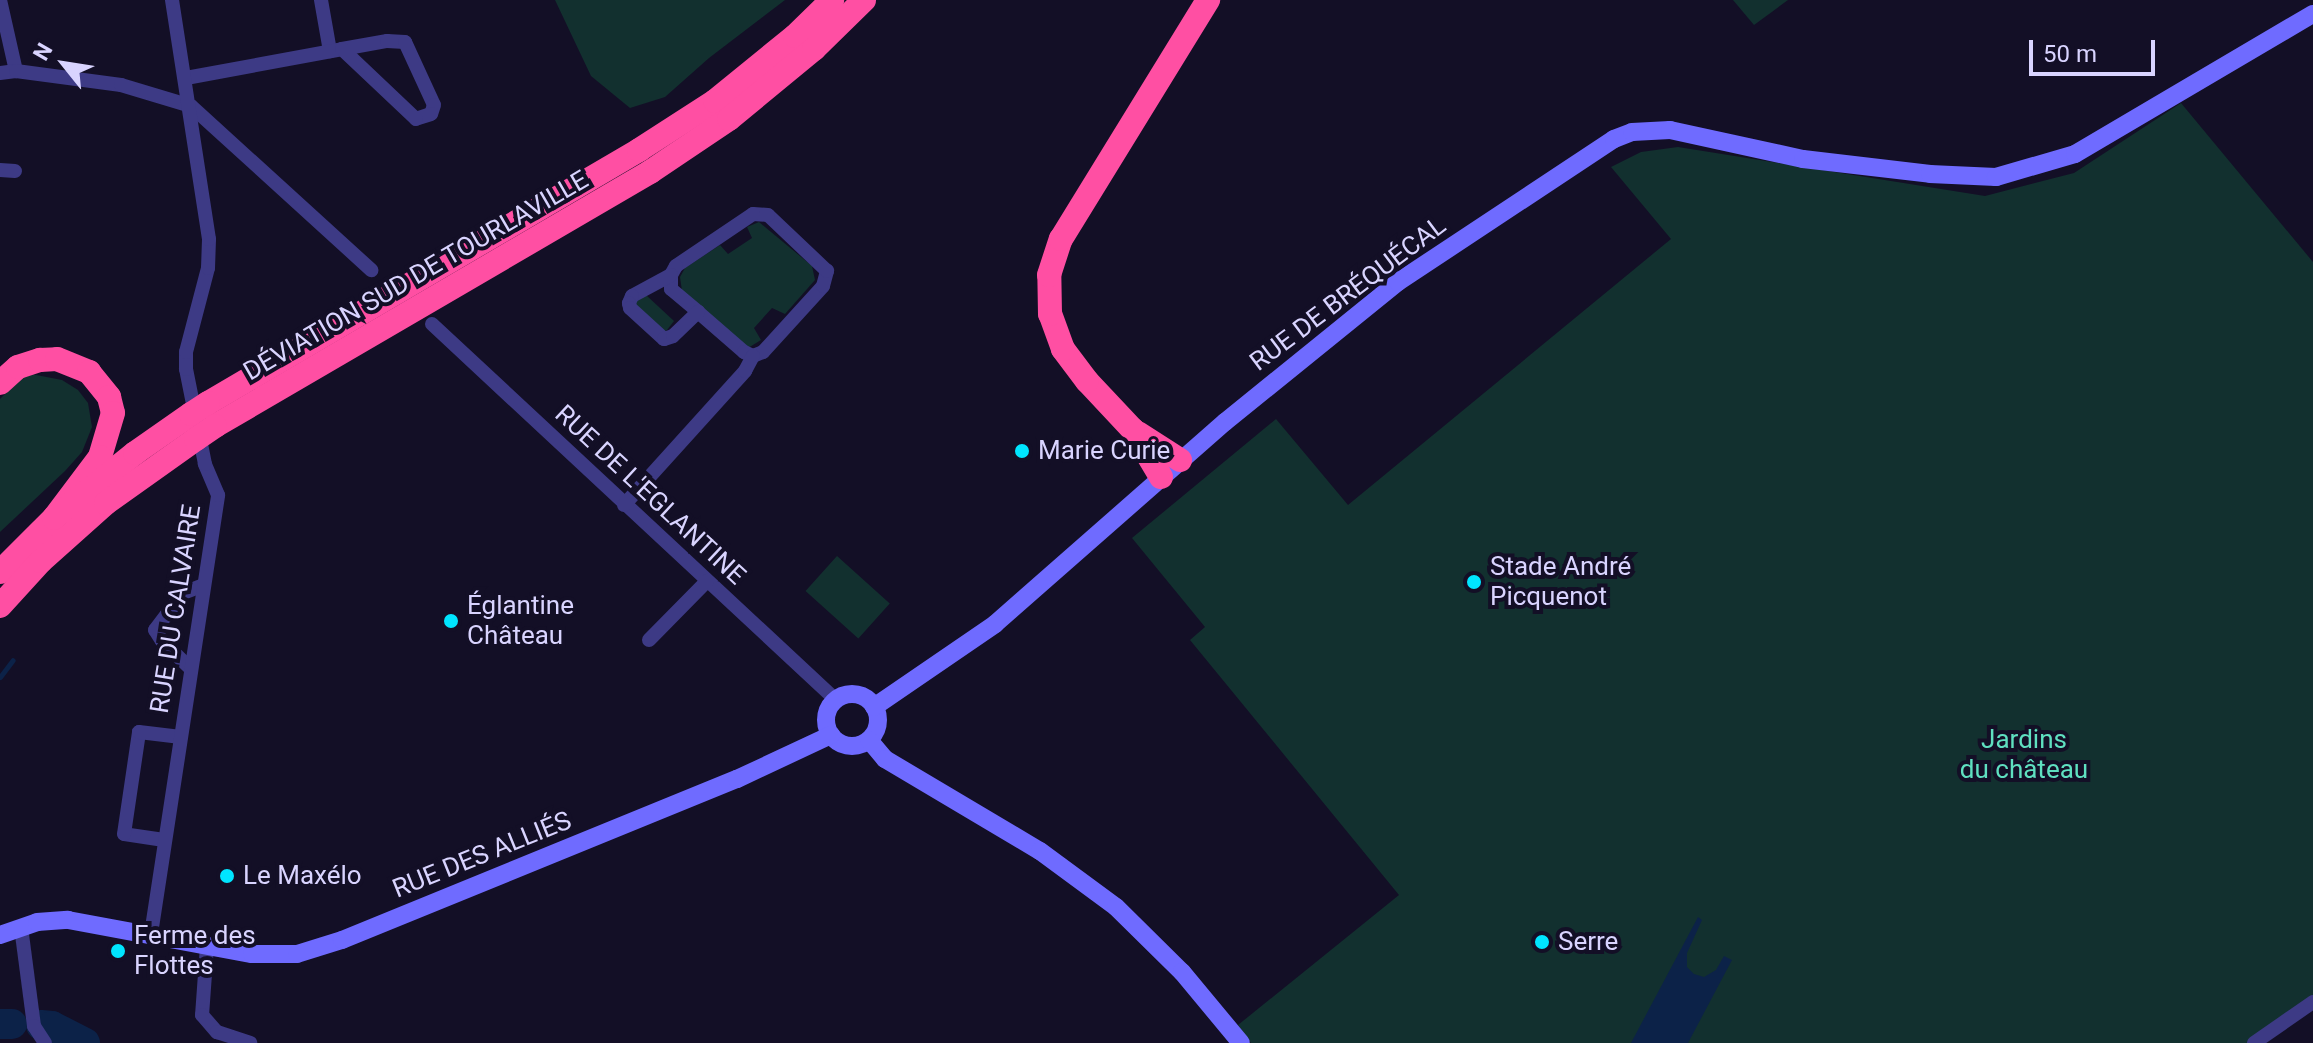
<!DOCTYPE html>
<meta charset="utf-8">
<style>
body{margin:0}
#map{position:relative;width:2313px;height:1043px;overflow:hidden;background:#130f26;font-family:Roboto,sans-serif}
div>[style]{position:absolute}
.green>*{inset:0;background:#12302f;transform-origin:0 0}
.water>*{inset:0;background:#0c2248}
.stream>*{height:5px;margin:-2.5px;padding:0 2.5px;transform-origin:2.5px;border-radius:2.5px;background:#0c2248}
.river>*{height:30px;margin:-15px;padding:0 15px;transform-origin:15px;border-radius:15px;background:#0c2248}
.street>*{height:14px;margin:-7px;padding:0 7px;transform-origin:7px;border-radius:7px;background:#3d3a85}
.secondary>*{height:18px;margin:-9px;padding:0 9px;transform-origin:9px;border-radius:9px;background:#6f6bff}
.secondary>.ring{margin:-9px;padding:0;box-sizing:content-box;background:none;border:18px solid #6f6bff;border-radius:50%}
.highway>*{height:24px;margin:-12px;padding:0 12px;transform-origin:12px;border-radius:12px;background:#ff4fa3}
.highway-bridge>*{height:24px;margin:-12px;padding:0 12px;transform-origin:12px;border-radius:12px;background:#ff4fa3}
.dots>*{width:22px;height:22px;translate:-50% -50%;box-sizing:border-box;border:4px solid #130f26;border-radius:50%}
span{translate:-50% -50%;white-space:nowrap;text-align:center;line-height:1.15;-webkit-text-stroke:8px #130f26;paint-order:stroke}
.street-label{font-size:26px;color:#d9d4ff}
.poi-label{font-size:26px;color:#d9d4ff}
.left{translate:0 -50%;text-align:left}
.park-label{font-size:26px;color:#5fe0c0}
.north{position:absolute;left:24px;top:24px;width:80px;height:80px;-webkit-text-stroke:6px #130f26;paint-order:stroke;rotate:300deg;font-size:22px;font-weight:700;line-height:32px;text-align:center;color:#d9d4ff}
.north::after{content:'';display:block;margin:auto;width:28px;height:36px;background:#d9d4ff;clip-path:polygon(50% 0,100% 100%,50% 72%,0 100%)}
.scale{position:absolute;left:2029px;top:40px;width:126px;height:36px;box-sizing:border-box;border:4px solid #d9d4ff;border-top:0;padding-left:10px;font-size:24px;line-height:28px;white-space:nowrap;color:#d9d4ff;-webkit-text-stroke:6px #130f26;paint-order:stroke}
</style>
<div id="map">
<div class="green">
<div style="clip-path:polygon(555px 0,785px 0,709px 58px,665px 97px,630px 108px,591px 76px)"></div>
<div style="clip-path:polygon(1733px 0,1788px 0,1754px 25px)"></div>
<div style="clip-path:polygon(2181px 103px,2313px 262px,2313px 1002px,2254px 1043px,1251px 1043px,1238px 1025px,1399px 895px,1190px 640px,1205px 627px,1132px 538px,1276px 419px,1348px 505px,1671px 239px,1611px 167px,1641px 152px,1678px 147px,1985px 196px,2074px 173px)"></div>
<div style="clip-path:polygon(759px 222px,812px 266px,815px 280px,785px 314px,772px 308px,754px 328px,761px 340px,748px 348px,682px 291px,680px 277px,685px 268px,720px 245px,728px 254px,752px 238px,747px 227px)"></div>
<div style="clip-path:polygon(646px 295px,674px 321px,667px 330px,663px 332px,634px 303px)"></div>
<div style="clip-path:polygon(31px 374px,62px 380px,78px 390px,88px 403px,92px 427px,82px 452px,65px 471px,0 532px,0 399px,20px 379px)"></div>
<div style="left:837px;top:556px;width:71px;height:47px;rotate:42deg"></div>
</div>
<div class="water">
<div style="clip-path:polygon(1698px 917px,1702px 920px,1687px 953px,1687px 967px,1694px 974px,1704px 977px,1716px 970px,1724px 956px,1732px 960px,1688px 1043px,1631px 1043px)"></div>
</div>
<div class="stream">
<div style="left:0;top:677px;width:21px;rotate:-53deg"></div>
</div>
<div class="river">
<div style="left:0;top:1024px;width:12px"></div>
<div style="left:41px;top:1025px;width:11px;rotate:5deg"></div>
<div style="left:52px;top:1026px;width:37px;rotate:27deg"></div>
</div>
<div class="street">
<div style="left:0;top:0;width:73px;rotate:77.3deg"></div>
<div style="left:321px;top:0;width:52px;rotate:80deg"></div>
<div style="left:0;top:73px;width:16px;rotate:-7deg"></div>
<div style="left:16px;top:71px;width:106px;rotate:7.6deg"></div>
<div style="left:121px;top:85px;width:73px;rotate:16.7deg"></div>
<div style="left:191px;top:106px;width:244px;rotate:42.3deg"></div>
<div style="left:186px;top:78px;width:159px;rotate:-10.5deg"></div>
<div style="left:342px;top:49px;width:46px;rotate:-10.1deg"></div>
<div style="left:387px;top:41px;width:18px;rotate:3deg"></div>
<div style="left:405px;top:42px;width:69px;rotate:65.3deg"></div>
<div style="left:434px;top:105px;width:9px;rotate:108deg"></div>
<div style="left:431px;top:114px;width:16px;rotate:162deg"></div>
<div style="left:416px;top:119px;width:102px;rotate:-136.6deg"></div>
<div style="left:0;top:170px;width:15px;rotate:4deg"></div>
<div style="left:671px;top:275px;width:14px;rotate:90deg"></div>
<div style="left:671px;top:289px;width:35px;rotate:40deg"></div>
<div style="left:698px;top:312px;width:61px;rotate:41deg"></div>
<div style="left:744px;top:352px;width:10px;rotate:24deg"></div>
<div style="left:753px;top:356px;width:11px;rotate:-22deg"></div>
<div style="left:763px;top:352px;width:89px;rotate:-47.7deg"></div>
<div style="left:823px;top:286px;width:16px;rotate:-75deg"></div>
<div style="left:827px;top:271px;width:81px;rotate:-136.5deg"></div>
<div style="left:768px;top:215px;width:15px;rotate:-176deg"></div>
<div style="left:753px;top:214px;width:93px;rotate:146deg"></div>
<div style="left:676px;top:266px;width:10px;rotate:119deg"></div>
<div style="left:671px;top:275px;width:44px;rotate:151.7deg"></div>
<div style="left:632px;top:296px;width:8px;rotate:113deg"></div>
<div style="left:629px;top:303px;width:5px;rotate:79deg"></div>
<div style="left:630px;top:308px;width:46px;rotate:42.4deg"></div>
<div style="left:664px;top:339px;width:9px;rotate:-18deg"></div>
<div style="left:673px;top:336px;width:35px;rotate:-44deg"></div>
<div style="left:432px;top:324px;width:552px;rotate:42.94deg"></div>
<div style="left:624px;top:505px;width:181px;rotate:-47.9deg"></div>
<div style="left:745px;top:371px;width:17px;rotate:-62deg"></div>
<div style="left:649px;top:640px;width:83px;rotate:-45.5deg"></div>
<div style="left:191px;top:669px;width:40px;rotate:-136deg"></div>
<div style="left:162px;top:641px;width:13px;rotate:-122deg"></div>
<div style="left:155px;top:630px;width:46px;rotate:-52.9deg"></div>
<div style="left:183px;top:593px;width:22px;rotate:-21deg"></div>
<div style="left:164px;top:840px;width:40px;rotate:-171.5deg"></div>
<div style="left:124px;top:834px;width:103px;rotate:-81.6deg"></div>
<div style="left:139px;top:732px;width:42px;rotate:6.8deg"></div>
<div style="left:21px;top:927px;width:100px;rotate:82.5deg"></div>
<div style="left:34px;top:1026px;width:20px;rotate:57deg"></div>
<div style="left:151px;top:934px;width:444px;rotate:-81.3deg"></div>
<div style="left:218px;top:495px;width:34px;rotate:-113deg"></div>
<div style="left:205px;top:464px;width:97px;rotate:-101.3deg"></div>
<div style="left:186px;top:369px;width:17px;rotate:-90deg"></div>
<div style="left:186px;top:352px;width:87px;rotate:-75.3deg"></div>
<div style="left:208px;top:268px;width:29px;rotate:-88deg"></div>
<div style="left:209px;top:239px;width:242px;rotate:-98.8deg"></div>
<div style="left:207px;top:946px;width:69px;rotate:94.1deg"></div>
<div style="left:202px;top:1015px;width:23px;rotate:49deg"></div>
<div style="left:217px;top:1032px;width:35px;rotate:18deg"></div>
<div style="left:2254px;top:1043px;width:72px;rotate:-34.8deg"></div>
</div>
<div class="secondary">
<div class="ring" style="left:826px;top:694px;width:34px;height:34px"></div>
<div style="left:874px;top:707px;width:147px;rotate:-34.4deg"></div>
<div style="left:995px;top:624px;width:306px;rotate:-41.3deg"></div>
<div style="left:1225px;top:422px;width:223px;rotate:-39deg"></div>
<div style="left:1398px;top:282px;width:259px;rotate:-33.5deg"></div>
<div style="left:1614px;top:139px;width:19px;rotate:-21deg"></div>
<div style="left:1632px;top:132px;width:38px;rotate:-3deg"></div>
<div style="left:1670px;top:130px;width:136px;rotate:12.3deg"></div>
<div style="left:1803px;top:159px;width:128px;rotate:6.7deg"></div>
<div style="left:1930px;top:174px;width:66px;rotate:2.6deg"></div>
<div style="left:1996px;top:177px;width:82px;rotate:-16.2deg"></div>
<div style="left:2075px;top:154px;width:276px;rotate:-30.5deg"></div>
<div style="left:869px;top:740px;width:25px;rotate:50deg"></div>
<div style="left:885px;top:759px;width:180px;rotate:30.7deg"></div>
<div style="left:1040px;top:851px;width:94px;rotate:36.4deg"></div>
<div style="left:1116px;top:907px;width:93px;rotate:44.6deg"></div>
<div style="left:1182px;top:972px;width:92px;rotate:50.3deg"></div>
<div style="left:0;top:935px;width:39px;rotate:-19deg"></div>
<div style="left:37px;top:922px;width:31px;rotate:-4deg"></div>
<div style="left:68px;top:920px;width:187px;rotate:10.5deg"></div>
<div style="left:252px;top:954px;width:45px"></div>
<div style="left:297px;top:954px;width:47px;rotate:-17.3deg"></div>
<div style="left:342px;top:940px;width:427px;rotate:-22.2deg"></div>
<div style="left:737px;top:779px;width:104px;rotate:-25.1deg"></div>
</div>
<div class="highway">
<div style="left:0;top:383px;width:24px;rotate:-42deg"></div>
<div style="left:18px;top:367px;width:23px;rotate:-18deg"></div>
<div style="left:40px;top:360px;width:17px;rotate:-3deg"></div>
<div style="left:57px;top:359px;width:35px;rotate:22deg"></div>
<div style="left:89px;top:372px;width:32px;rotate:51deg"></div>
<div style="left:109px;top:397px;width:16px;rotate:76deg"></div>
<div style="left:113px;top:413px;width:46px;rotate:106.5deg"></div>
<div style="left:100px;top:457px;width:76px;rotate:127deg"></div>
<div style="left:208px;top:403px;width:500px;rotate:-30.4deg"></div>
<div style="left:639px;top:150px;width:90px;rotate:-32.8deg"></div>
<div style="left:715px;top:101px;width:103px;rotate:-39.1deg"></div>
<div style="left:795px;top:36px;width:52px;rotate:-44.2deg"></div>
<div style="left:215px;top:426px;width:504px;rotate:-30.28deg"></div>
<div style="left:650px;top:172px;width:95px;rotate:-33.9deg"></div>
<div style="left:729px;top:119px;width:110px;rotate:-39.5deg"></div>
<div style="left:814px;top:49px;width:70px;rotate:-44.4deg"></div>
<div style="left:1138px;top:433px;width:50px;rotate:32.7deg"></div>
<div style="left:1161px;top:477px;width:55px;rotate:-120.8deg"></div>
<div style="left:1133px;top:430px;width:67px;rotate:-133.2deg"></div>
<div style="left:1087px;top:381px;width:40px;rotate:-127deg"></div>
<div style="left:1063px;top:349px;width:37px;rotate:-110deg"></div>
<div style="left:1050px;top:314px;width:39px;rotate:-91deg"></div>
<div style="left:1049px;top:275px;width:38px;rotate:-72deg"></div>
<div style="left:1061px;top:239px;width:281px;rotate:-58.4deg"></div>
<div style="left:0;top:572px;width:76px;rotate:-45deg"></div>
<div style="left:54px;top:518px;width:104px;rotate:-38.7deg"></div>
<div style="left:135px;top:453px;width:68px;rotate:-34.9deg"></div>
<div style="left:0;top:606px;width:61px;rotate:-47.7deg"></div>
<div style="left:41px;top:561px;width:87px;rotate:-41.7deg"></div>
<div style="left:106px;top:503px;width:110px;rotate:-35.4deg"></div>
</div>
<div class="highway-bridge">
<div style="left:191px;top:414px;width:20px;rotate:-33deg"></div>
<div style="left:196px;top:439px;width:23px;rotate:-34deg"></div>
</div>
<div class="dots">
<div style="left:1022px;top:451px;background:#00e5ff"></div>
<div style="left:1474px;top:582px;background:#00e5ff"></div>
<div style="left:451px;top:621px;background:#00e5ff"></div>
<div style="left:227px;top:876px;background:#00e5ff"></div>
<div style="left:1542px;top:942px;background:#00e5ff"></div>
<div style="left:118px;top:951px;background:#00e5ff"></div>
</div>
<div class="street-label">
<span style="left:416px;top:276px;rotate:-30deg">DÉVIATION SUD DE TOURLAVILLE</span>
<span style="left:1348px;top:294px;rotate:-37deg">RUE DE BRÉQUÉCAL</span>
<span style="left:650px;top:495px;rotate:43deg">RUE DE L'EGLANTINE</span>
<span style="left:176px;top:609px;rotate:-81deg">RUE DU CALVAIRE</span>
<span style="left:482px;top:855px;rotate:-22deg">RUE DES ALLIÉS</span>
</div>
<div class="poi-label">
<span class="left" style="left:1038px;top:451px">Marie Curie</span>
<span class="left" style="left:1490px;top:582px">Stade André<br>Picquenot</span>
<span class="left" style="left:467px;top:621px">Églantine<br>Château</span>
<span class="left" style="left:243px;top:876px">Le Maxélo</span>
<span class="left" style="left:134px;top:951px">Ferme des<br>Flottes</span>
<span class="left" style="left:1558px;top:942px">Serre</span>
</div>
<div class="park-label">
<span style="left:2024px;top:755px">Jardins<br>du château</span>
</div>
<div class="north">N</div>
<div class="scale">50 m</div>
</div>
